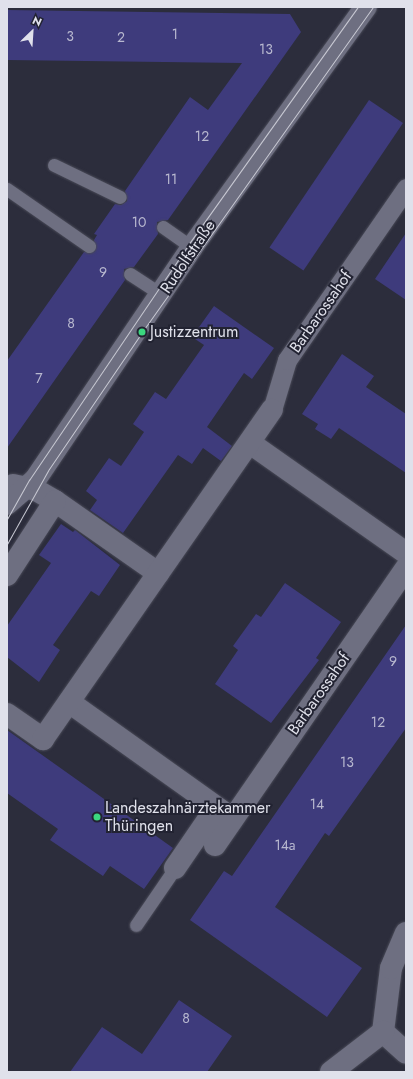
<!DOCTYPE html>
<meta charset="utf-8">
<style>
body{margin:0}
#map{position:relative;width:413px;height:1079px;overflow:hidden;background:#2c2d3c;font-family:Jost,sans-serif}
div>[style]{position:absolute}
.building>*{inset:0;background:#3e3b7c;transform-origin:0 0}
.roads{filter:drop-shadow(0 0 1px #494a57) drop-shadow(0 0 1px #494a57)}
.service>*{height:13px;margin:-6.5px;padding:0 6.5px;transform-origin:6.5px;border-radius:6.5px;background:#6e6f81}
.pedestrian>*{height:19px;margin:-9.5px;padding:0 9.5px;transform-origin:9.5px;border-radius:9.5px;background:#6e6f81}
.minor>*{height:22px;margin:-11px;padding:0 11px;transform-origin:11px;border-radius:11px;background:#6e6f81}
.tram>*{height:1px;margin:-0.5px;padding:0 0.5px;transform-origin:0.5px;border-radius:0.5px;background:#c9cad4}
.dots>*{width:11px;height:11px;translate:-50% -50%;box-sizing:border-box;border:2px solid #222332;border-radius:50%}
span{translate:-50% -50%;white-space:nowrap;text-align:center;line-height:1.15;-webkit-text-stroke:4px #222332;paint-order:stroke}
.number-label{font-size:14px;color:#b8b8cf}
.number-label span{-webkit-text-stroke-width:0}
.street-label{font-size:16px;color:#e0e1eb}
.poi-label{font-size:16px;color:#e0e1eb}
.left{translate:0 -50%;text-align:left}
.frame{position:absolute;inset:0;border:8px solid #e0e1eb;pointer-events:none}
.north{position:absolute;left:12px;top:12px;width:40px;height:40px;-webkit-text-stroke:3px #222332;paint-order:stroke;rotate:25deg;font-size:11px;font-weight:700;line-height:16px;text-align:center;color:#e0e1eb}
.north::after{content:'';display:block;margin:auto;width:14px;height:18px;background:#e0e1eb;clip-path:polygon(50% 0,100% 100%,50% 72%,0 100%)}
</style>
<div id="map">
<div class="building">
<div style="clip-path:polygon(7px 10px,290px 14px,301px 32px,168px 220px,157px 222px,158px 234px,134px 267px,124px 269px,125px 280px,7px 448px,7px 361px,84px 252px,95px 251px,94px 240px,97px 235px,94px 234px,115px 204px,121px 205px,127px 201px,125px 191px,190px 97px,208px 110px,242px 63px,7px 60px)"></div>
<div style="left:369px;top:100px;width:41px;height:178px;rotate:34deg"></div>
<div style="clip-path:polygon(406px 233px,406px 300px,375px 279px)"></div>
<div style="clip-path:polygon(214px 306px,274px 348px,252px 379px,244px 373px,207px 427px,232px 446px,221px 461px,203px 448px,192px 464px,178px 455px,123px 533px,90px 510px,97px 500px,86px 491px,109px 458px,121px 466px,144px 432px,133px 424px,155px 392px,166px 399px,204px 345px,192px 337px)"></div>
<div style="clip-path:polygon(342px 354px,374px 376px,366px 387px,406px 414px,406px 473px,339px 428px,331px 439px,315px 429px,318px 424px,302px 414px)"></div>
<div style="clip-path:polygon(61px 524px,73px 532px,75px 530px,120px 565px,99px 596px,91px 591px,53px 645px,60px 650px,39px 682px,7px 657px,7px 626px,51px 563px,39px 555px)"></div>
<div style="clip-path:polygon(285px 583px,341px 622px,316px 658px,319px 660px,271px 723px,215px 684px,238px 650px,233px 646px,256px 614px,261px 617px)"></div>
<div style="clip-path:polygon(406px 625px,406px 728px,329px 836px,325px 833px,275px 907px,362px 968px,327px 1017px,190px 920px,224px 871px,232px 876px)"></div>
<div style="clip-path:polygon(7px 730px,173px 848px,144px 889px,110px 866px,103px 876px,50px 840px,58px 829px,7px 793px)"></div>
<div style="clip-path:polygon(179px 1000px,232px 1036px,207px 1072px,70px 1072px,102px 1027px,142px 1054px)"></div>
</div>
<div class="roads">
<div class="service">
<div style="left:54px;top:165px;width:73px;rotate:25.9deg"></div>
<div style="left:7px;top:189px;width:100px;rotate:34.8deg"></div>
<div style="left:163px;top:227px;width:35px;rotate:35deg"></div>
<div style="left:130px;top:274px;width:38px;rotate:33deg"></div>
<div style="left:136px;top:925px;width:69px;rotate:-55.6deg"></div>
</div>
<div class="pedestrian">
<div style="left:272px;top:410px;width:52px;rotate:-73.3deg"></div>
<div style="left:287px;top:360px;width:209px;rotate:-55.3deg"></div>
</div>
<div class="minor">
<div style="left:250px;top:443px;width:191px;rotate:35.2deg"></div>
<div style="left:13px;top:485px;width:24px;rotate:12deg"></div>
<div style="left:36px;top:490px;width:22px;rotate:30deg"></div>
<div style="left:55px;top:501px;width:126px;rotate:35deg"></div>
<div style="left:7px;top:504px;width:37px;rotate:-41deg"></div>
<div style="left:35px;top:480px;width:281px;rotate:-56deg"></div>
<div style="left:192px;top:247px;width:296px;rotate:-54.1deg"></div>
<div style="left:7px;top:575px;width:88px;rotate:-57deg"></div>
<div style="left:69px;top:702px;width:201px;rotate:35.5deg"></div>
<div style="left:7px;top:714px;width:44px;rotate:34.8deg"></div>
<div style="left:43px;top:739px;width:401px;rotate:-55.2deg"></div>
<div style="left:215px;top:845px;width:336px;rotate:-55.4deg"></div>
<div style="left:175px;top:868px;width:73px;rotate:-55.7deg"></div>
<div style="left:383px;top:1032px;width:64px;rotate:-82.9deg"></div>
<div style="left:391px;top:968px;width:38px;rotate:-67deg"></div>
<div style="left:383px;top:1032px;width:31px;rotate:42deg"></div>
<div style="left:331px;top:1072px;width:66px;rotate:-37.6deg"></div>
</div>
</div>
<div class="tram">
<div style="left:7px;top:519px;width:45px;rotate:-60.6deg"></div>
<div style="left:29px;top:480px;width:284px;rotate:-55.9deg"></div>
<div style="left:188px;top:245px;width:292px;rotate:-54.5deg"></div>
<div style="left:7px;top:544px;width:86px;rotate:-60.8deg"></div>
<div style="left:49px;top:469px;width:166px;rotate:-55.8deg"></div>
<div style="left:142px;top:332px;width:399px;rotate:-54.6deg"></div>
</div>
<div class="dots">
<div style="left:142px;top:332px;background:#3bd77f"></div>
<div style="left:97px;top:817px;background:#3bd77f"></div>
</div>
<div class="number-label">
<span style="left:175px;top:34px">1</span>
<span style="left:70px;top:36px">3</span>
<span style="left:121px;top:37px">2</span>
<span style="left:266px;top:49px">13</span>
<span style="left:202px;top:136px">12</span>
<span style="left:171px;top:179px">11</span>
<span style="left:139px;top:222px">10</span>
<span style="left:103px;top:272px">9</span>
<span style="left:71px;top:323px">8</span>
<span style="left:39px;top:378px">7</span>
<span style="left:393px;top:661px">9</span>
<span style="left:378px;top:722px">12</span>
<span style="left:347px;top:762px">13</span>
<span style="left:317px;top:804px">14</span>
<span style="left:285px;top:845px">14a</span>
<span style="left:186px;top:1018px">8</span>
</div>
<div class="street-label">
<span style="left:188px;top:257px;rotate:-56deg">Rudolfstraße</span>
<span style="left:321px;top:312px;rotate:-55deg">Barbarossahof</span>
<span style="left:319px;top:694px;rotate:-55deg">Barbarossahof</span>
</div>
<div class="poi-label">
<span class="left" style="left:150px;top:332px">Justizzentrum</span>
<span class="left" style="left:105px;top:817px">Landeszahnärztekammer<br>Thüringen</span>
</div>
<div class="frame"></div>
<div class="north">N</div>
</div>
